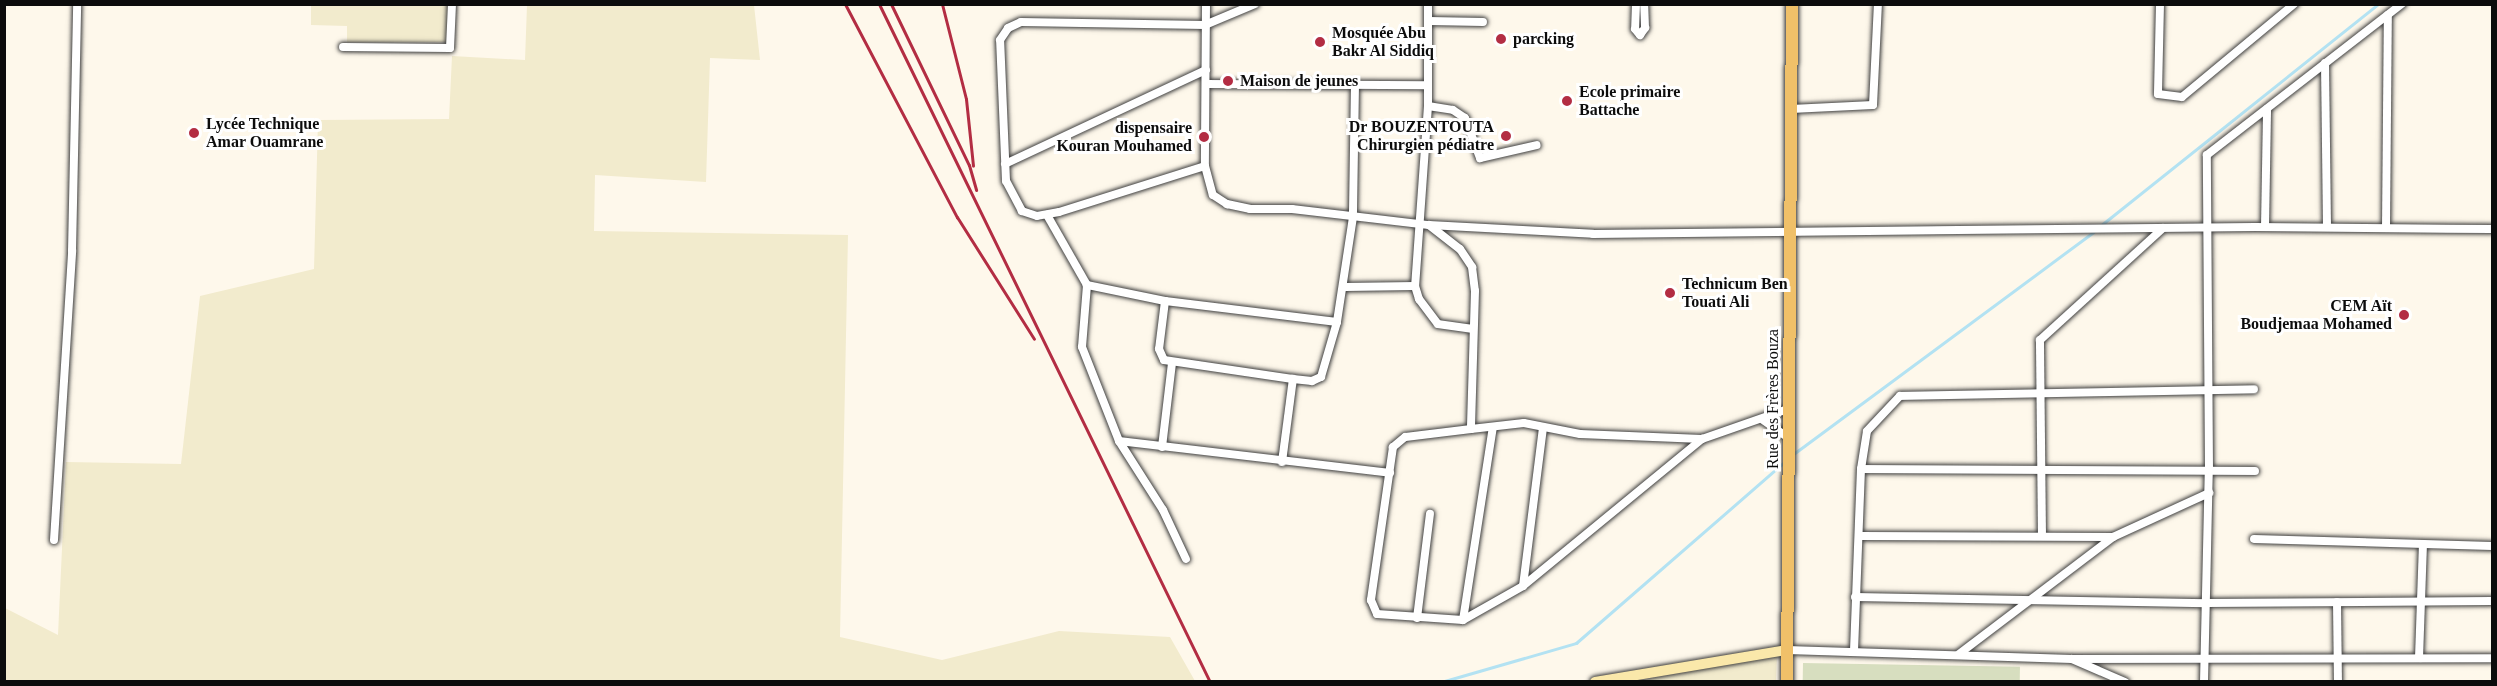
<!DOCTYPE html>
<meta charset="utf-8">
<style>
body{margin:0}
#map{position:relative;width:2497px;height:686px;overflow:hidden;background:#fef8eb;font-family:"Times New Roman",serif}
div>[style]{position:absolute}
.farmland>*{inset:0;background:#f2ebcd}
.cemetery>*{inset:0;background:#d7debf;transform-origin:0 0}
.stream>*{height:3px;margin:-1.5px;padding:0 1.5px;transform-origin:1.5px;border-radius:1.5px;background:#b3e2f2}
.roads{filter:drop-shadow(0 0 2px #3f3f3f) drop-shadow(0 0 2px #3f3f3f)}
.minor>*{height:8px;margin:-4px;padding:0 4px;transform-origin:4px;border-radius:4px;background:#fff}
.secondary>*{height:10px;margin:-5px;padding:0 5px;transform-origin:5px;border-radius:5px;background:#fae8aa}
.primary>*{height:12px;margin:-6px;padding:0 6px;transform-origin:6px;border-radius:6px;background:#f0c069}
.rail>*{height:3px;margin:-1.5px;padding:0 1.5px;transform-origin:1.5px;border-radius:1.5px;background:#b32d43}
.dots>*{width:16px;height:16px;translate:-50% -50%;box-sizing:border-box;border:3px solid #fff;border-radius:50%}
span{translate:-50% -50%;white-space:nowrap;text-align:center;line-height:1.15;-webkit-text-stroke:6px #fff;paint-order:stroke}
.poi-label{font-size:16px;color:#0c0c0c;font-weight:700}
.left{translate:0 -50%;text-align:left}
.right{translate:-100% -50%;text-align:right}
.street-label{font-size:16px;color:#0c0c0c}
.frame{position:absolute;inset:0;border:6px solid #0c0c0c;pointer-events:none}
</style>
<div id="map">
<div class="farmland">
<div style="clip-path:polygon(311px 5px,455px 5px,453px 42px,347px 42px,347px 26px,311px 25px)"></div>
<div style="clip-path:polygon(527px 5px,754px 5px,760px 60px,710px 58px,706px 182px,595px 175px,594px 231px,848px 235px,840px 637px,942px 660px,1059px 631px,1170px 637px,1195px 681px,5px 681px,5px 608px,58px 635px,66px 462px,181px 464px,200px 296px,314px 269px,318px 120px,449px 119px,452px 56px,525px 60px)"></div>
<div style="clip-path:polygon(1777px 654px,1776px 681px,1639px 681px)"></div>
</div>
<div class="cemetery">
<div style="left:1803px;top:663px;width:217px;height:18px;rotate:1deg"></div>
</div>
<div class="stream">
<div style="left:2100px;top:226px;width:356px;rotate:-38.6deg"></div>
<div style="left:1792px;top:455px;width:375px;rotate:-36.5deg"></div>
<div style="left:1441px;top:682px;width:141px;rotate:-16.1deg"></div>
<div style="left:1576px;top:643px;width:277px;rotate:-41deg"></div>
</div>
<div class="roads">
<div class="minor">
<div style="left:1206px;top:4px;width:162px;rotate:90.4deg"></div>
<div style="left:1205px;top:166px;width:30px;rotate:75deg"></div>
<div style="left:1213px;top:195px;width:17px;rotate:33deg"></div>
<div style="left:1227px;top:204px;width:24px;rotate:12deg"></div>
<div style="left:1250px;top:209px;width:42px"></div>
<div style="left:1292px;top:209px;width:138px;rotate:6.7deg"></div>
<div style="left:1429px;top:225px;width:39px;rotate:38deg"></div>
<div style="left:1460px;top:249px;width:22px;rotate:56deg"></div>
<div style="left:1472px;top:267px;width:24px;rotate:83deg"></div>
<div style="left:1475px;top:291px;width:138px;rotate:91.7deg"></div>
<div style="left:1471px;top:429px;width:53px;rotate:-6.5deg"></div>
<div style="left:1524px;top:423px;width:57px;rotate:11.1deg"></div>
<div style="left:1580px;top:434px;width:122px;rotate:2.3deg"></div>
<div style="left:1702px;top:439px;width:94px;rotate:-19.2deg"></div>
<div style="left:1428px;top:4px;width:102px;rotate:90deg"></div>
<div style="left:1428px;top:106px;width:180px;rotate:94.1deg"></div>
<div style="left:1415px;top:286px;width:14px;rotate:73deg"></div>
<div style="left:1419px;top:299px;width:31px;rotate:53deg"></div>
<div style="left:1438px;top:324px;width:35px;rotate:8deg"></div>
<div style="left:1636px;top:4px;width:25px;rotate:92deg"></div>
<div style="left:1635px;top:29px;width:8px;rotate:50deg"></div>
<div style="left:1640px;top:35px;width:9px;rotate:-54deg"></div>
<div style="left:1645px;top:28px;width:24px;rotate:-92deg"></div>
<div style="left:2160px;top:4px;width:90px;rotate:91.3deg"></div>
<div style="left:2158px;top:94px;width:24px;rotate:7deg"></div>
<div style="left:2182px;top:97px;width:146px;rotate:-39.7deg"></div>
<div style="left:1429px;top:21px;width:54px;rotate:1.1deg"></div>
<div style="left:343px;top:47px;width:107px;rotate:0.5deg"></div>
<div style="left:450px;top:48px;width:44px;rotate:-87.4deg"></div>
<div style="left:2325px;top:63px;width:164px;rotate:89.3deg"></div>
<div style="left:1206px;top:84px;width:222px;rotate:0.3deg"></div>
<div style="left:1355px;top:84px;width:133px;rotate:90.9deg"></div>
<div style="left:1353px;top:217px;width:106px;rotate:98.7deg"></div>
<div style="left:1337px;top:322px;width:173px;rotate:-173deg"></div>
<div style="left:1165px;top:301px;width:80px;rotate:-168.4deg"></div>
<div style="left:1087px;top:285px;width:62px;rotate:94.6deg"></div>
<div style="left:1082px;top:347px;width:101px;rotate:68.5deg"></div>
<div style="left:1119px;top:441px;width:273px;rotate:6.7deg"></div>
<div style="left:1428px;top:106px;width:25px;rotate:9deg"></div>
<div style="left:1453px;top:110px;width:14px;rotate:34deg"></div>
<div style="left:1465px;top:118px;width:43px;rotate:69.4deg"></div>
<div style="left:1480px;top:158px;width:58px;rotate:-12.8deg"></div>
<div style="left:1791px;top:109px;width:82px;rotate:-2.8deg"></div>
<div style="left:1873px;top:105px;width:101px;rotate:-87.2deg"></div>
<div style="left:1005px;top:164px;width:222px;rotate:-25.1deg"></div>
<div style="left:1205px;top:166px;width:153px;rotate:162.5deg"></div>
<div style="left:1059px;top:212px;width:22px;rotate:170deg"></div>
<div style="left:1037px;top:216px;width:16px;rotate:-162deg"></div>
<div style="left:1022px;top:211px;width:34px;rotate:-118deg"></div>
<div style="left:1006px;top:181px;width:141px;rotate:-92.4deg"></div>
<div style="left:1000px;top:40px;width:14px;rotate:-56deg"></div>
<div style="left:1008px;top:28px;width:14px;rotate:-25deg"></div>
<div style="left:1021px;top:22px;width:184px;rotate:0.9deg"></div>
<div style="left:1205px;top:25px;width:54px;rotate:-22.8deg"></div>
<div style="left:1047px;top:215px;width:81px;rotate:60.3deg"></div>
<div style="left:1429px;top:225px;width:164px;rotate:3.1deg"></div>
<div style="left:1593px;top:234px;width:662px;rotate:-0.61deg"></div>
<div style="left:2255px;top:227px;width:237px;rotate:0.5deg"></div>
<div style="left:2265px;top:227px;width:118px;rotate:-89deg"></div>
<div style="left:2386px;top:228px;width:213px;rotate:-89.5deg"></div>
<div style="left:1345px;top:287px;width:70px;rotate:-0.8deg"></div>
<div style="left:1165px;top:301px;width:48px;rotate:97.1deg"></div>
<div style="left:1159px;top:349px;width:12px;rotate:66deg"></div>
<div style="left:1164px;top:360px;width:130px;rotate:8.4deg"></div>
<div style="left:1293px;top:379px;width:19px;rotate:6deg"></div>
<div style="left:1312px;top:381px;width:10px;rotate:-24deg"></div>
<div style="left:1321px;top:377px;width:57px;rotate:-73.8deg"></div>
<div style="left:1763px;top:420px;width:33px;rotate:35deg"></div>
<div style="left:1471px;top:429px;width:66px;rotate:173.1deg"></div>
<div style="left:1405px;top:437px;width:16px;rotate:140deg"></div>
<div style="left:1393px;top:447px;width:155px;rotate:98.2deg"></div>
<div style="left:1371px;top:600px;width:15px;rotate:67deg"></div>
<div style="left:1377px;top:614px;width:86px;rotate:4deg"></div>
<div style="left:1463px;top:620px;width:69px;rotate:-29.5deg"></div>
<div style="left:1523px;top:586px;width:232px;rotate:-39.4deg"></div>
<div style="left:1119px;top:441px;width:82px;rotate:57.5deg"></div>
<div style="left:1163px;top:510px;width:54px;rotate:64.9deg"></div>
<div style="left:1162px;top:447px;width:85px;rotate:-83.2deg"></div>
<div style="left:1282px;top:462px;width:84px;rotate:-82.5deg"></div>
<div style="left:1861px;top:469px;width:394px;rotate:0.3deg"></div>
<div style="left:1860px;top:536px;width:253px;rotate:0.2deg"></div>
<div style="left:2042px;top:536px;width:196px;rotate:-90.6deg"></div>
<div style="left:2040px;top:340px;width:166px;rotate:-42.3deg"></div>
<div style="left:2254px;top:539px;width:238px;rotate:1.7deg"></div>
<div style="left:54px;top:540px;width:290px;rotate:-86.4deg"></div>
<div style="left:72px;top:251px;width:247px;rotate:-88.8deg"></div>
<div style="left:1523px;top:586px;width:160px;rotate:-82.8deg"></div>
<div style="left:1855px;top:597px;width:352px;rotate:1deg"></div>
<div style="left:2207px;top:603px;width:285px;rotate:-0.4deg"></div>
<div style="left:2337px;top:602px;width:80px;rotate:89.3deg"></div>
<div style="left:1417px;top:618px;width:105px;rotate:-82.9deg"></div>
<div style="left:1463px;top:620px;width:195px;rotate:-81.2deg"></div>
<div style="left:1787px;top:650px;width:285px;rotate:1.8deg"></div>
<div style="left:2072px;top:659px;width:58px;rotate:23.5deg"></div>
<div style="left:1854px;top:651px;width:182px;rotate:-87.8deg"></div>
<div style="left:1861px;top:469px;width:38px;rotate:-81deg"></div>
<div style="left:1867px;top:431px;width:48px;rotate:-46.7deg"></div>
<div style="left:1900px;top:396px;width:354px;rotate:-1.1deg"></div>
<div style="left:1959px;top:654px;width:193px;rotate:-37.2deg"></div>
<div style="left:2113px;top:537px;width:106px;rotate:-24.6deg"></div>
<div style="left:2419px;top:658px;width:114px;rotate:-88deg"></div>
<div style="left:2072px;top:659px;width:420px;rotate:-0.1deg"></div>
<div style="left:2204px;top:682px;width:214px;rotate:-88.7deg"></div>
<div style="left:2209px;top:468px;width:313px;rotate:-90.4deg"></div>
<div style="left:2207px;top:155px;width:247px;rotate:-37.8deg"></div>
</div>
<div class="secondary">
<div style="left:1595px;top:682px;width:195px;rotate:-9.5deg"></div>
</div>
<div class="primary">
<div style="left:1787px;top:682px;width:678px;rotate:-89.58deg"></div>
</div>
</div>
<div class="rail">
<div style="left:845px;top:4px;width:241px;rotate:62.3deg"></div>
<div style="left:957px;top:217px;width:144px;rotate:57.7deg"></div>
<div style="left:879px;top:4px;width:754px;rotate:63.98deg"></div>
<div style="left:891px;top:4px;width:179px;rotate:64.2deg"></div>
<div style="left:969px;top:165px;width:26px;rotate:74deg"></div>
<div style="left:942px;top:4px;width:98px;rotate:75.8deg"></div>
<div style="left:966px;top:99px;width:67px;rotate:84deg"></div>
</div>
<div class="dots">
<div style="left:1501px;top:39px;background:#b32d43"></div>
<div style="left:1320px;top:42px;background:#b32d43"></div>
<div style="left:1228px;top:81px;background:#b32d43"></div>
<div style="left:1567px;top:101px;background:#b32d43"></div>
<div style="left:194px;top:133px;background:#b32d43"></div>
<div style="left:1506px;top:136px;background:#b32d43"></div>
<div style="left:1204px;top:137px;background:#b32d43"></div>
<div style="left:1670px;top:293px;background:#b32d43"></div>
<div style="left:2404px;top:315px;background:#b32d43"></div>
</div>
<div class="poi-label">
<span class="left" style="left:1332px;top:42px">Mosquée Abu<br>Bakr Al Siddiq</span>
<span class="left" style="left:1513px;top:39px">parcking</span>
<span class="left" style="left:1240px;top:81px">Maison de jeunes</span>
<span class="left" style="left:1579px;top:101px">Ecole primaire<br>Battache</span>
<span class="left" style="left:206px;top:133px">Lycée Technique<br>Amar Ouamrane</span>
<span class="right" style="left:1494px;top:136px">Dr BOUZENTOUTA<br>Chirurgien pédiatre</span>
<span class="right" style="left:1192px;top:137px">dispensaire<br>Kouran Mouhamed</span>
<span class="left" style="left:1682px;top:293px">Technicum Ben<br>Touati Ali</span>
<span class="right" style="left:2392px;top:315px">CEM Aït<br>Boudjemaa Mohamed</span>
</div>
<div class="street-label">
<span style="left:1773px;top:399px;rotate:-90deg">Rue des Frères Bouza</span>
</div>
<div class="frame"></div>
</div>
